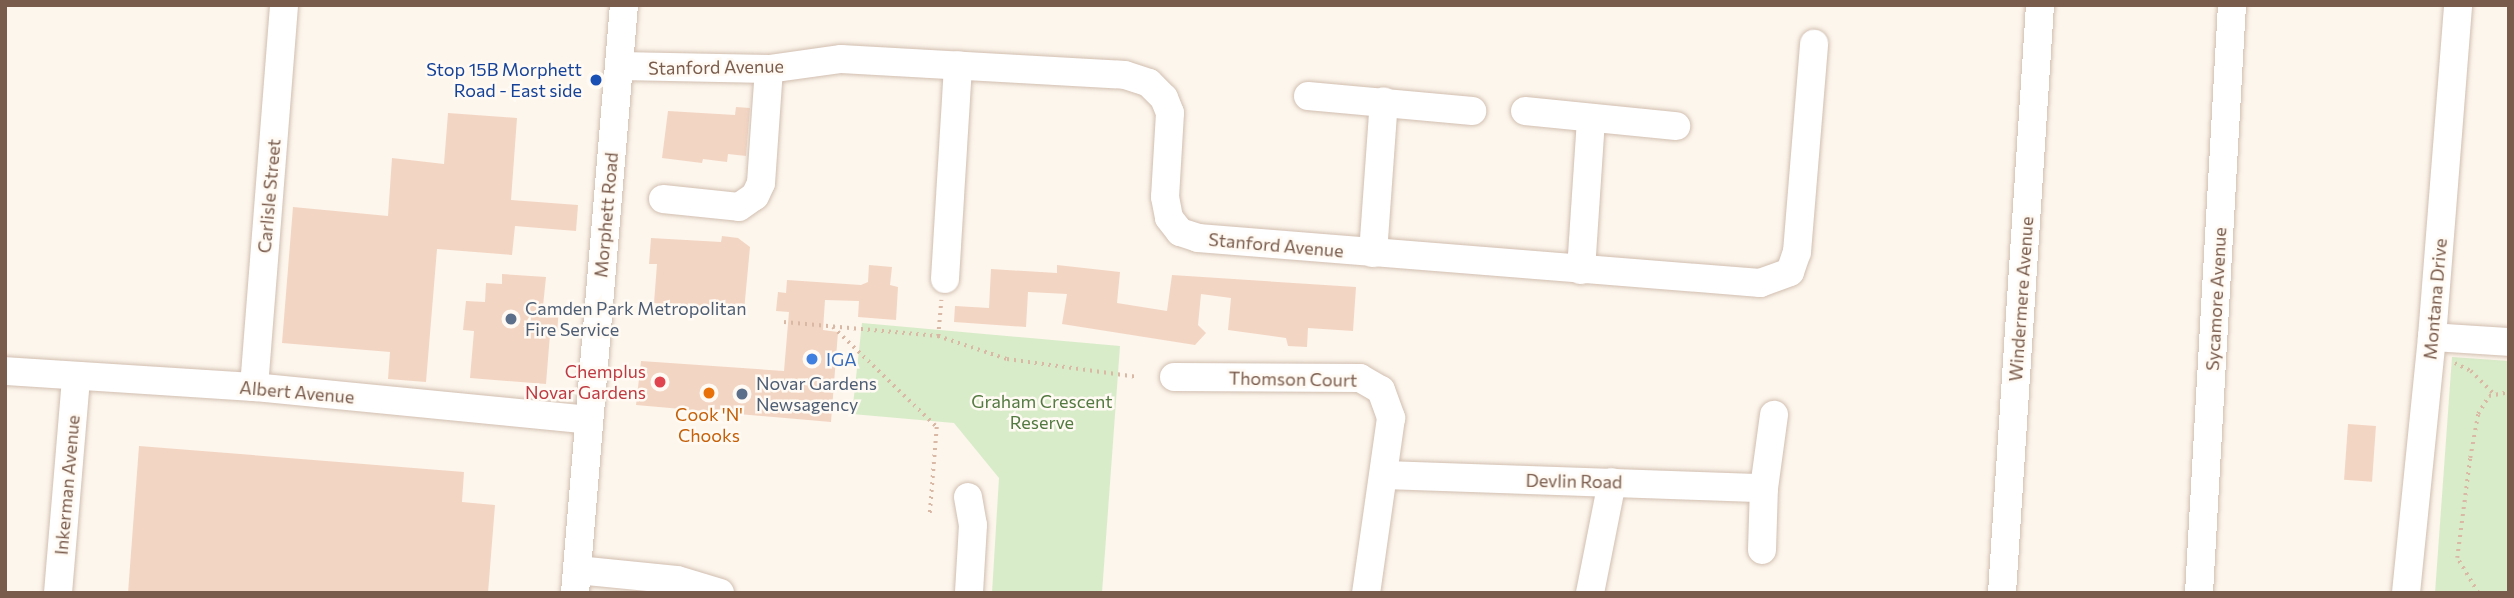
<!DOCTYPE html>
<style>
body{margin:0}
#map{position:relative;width:2514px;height:598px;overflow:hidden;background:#fdf6ec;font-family:Commissioner,sans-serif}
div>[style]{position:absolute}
.green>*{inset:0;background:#d8ecc9}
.building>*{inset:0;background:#f3d5c3;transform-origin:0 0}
.path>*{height:3.5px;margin-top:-1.75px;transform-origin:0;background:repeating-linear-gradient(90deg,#d9b8a5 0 2px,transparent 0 7px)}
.roads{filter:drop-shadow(0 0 2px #d1beb0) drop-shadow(0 0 2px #d1beb0)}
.minor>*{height:28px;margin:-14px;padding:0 14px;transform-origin:14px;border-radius:14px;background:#fff}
.dots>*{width:19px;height:19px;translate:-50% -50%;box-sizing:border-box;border:4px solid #fffaf3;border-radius:50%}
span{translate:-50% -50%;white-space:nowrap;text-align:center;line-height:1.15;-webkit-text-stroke:5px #fffaf3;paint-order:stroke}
.street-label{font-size:18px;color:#7a5c4d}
.transit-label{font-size:18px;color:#164399}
.right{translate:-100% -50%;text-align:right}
.service-label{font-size:18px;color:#4e5e75}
.left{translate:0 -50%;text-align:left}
.shop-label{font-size:18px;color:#366cbe}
.health-label{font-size:18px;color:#be3a42}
.park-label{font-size:18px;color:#537a41}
.food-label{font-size:18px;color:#c56008}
.frame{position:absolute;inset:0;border:7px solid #7a5c4d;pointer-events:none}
</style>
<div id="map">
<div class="green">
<div style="clip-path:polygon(862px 323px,1120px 346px,1102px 593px,992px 593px,999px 478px,954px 423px,852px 414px)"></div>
<div style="clip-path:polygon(2452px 357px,2509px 361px,2509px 593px,2435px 593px)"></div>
</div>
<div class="building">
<div style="clip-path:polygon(736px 107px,750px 108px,746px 156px,728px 154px,727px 162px,703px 159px,702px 163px,662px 158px,668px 111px,735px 115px)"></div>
<div style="clip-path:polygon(448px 113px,517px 118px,511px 200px,578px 205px,576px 231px,515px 226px,512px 255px,437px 249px,426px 382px,388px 379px,390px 352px,282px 343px,293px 207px,388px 216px,392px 158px,444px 164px)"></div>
<div style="clip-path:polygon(722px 236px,738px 238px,750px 247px,744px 311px,654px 303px,657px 264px,649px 264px,651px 238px,721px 242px)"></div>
<div style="clip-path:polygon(869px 265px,892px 267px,890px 285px,898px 287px,896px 320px,858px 317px,859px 301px,825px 300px,823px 330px,838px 332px,831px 422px,636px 405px,641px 361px,784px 371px,789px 312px,776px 311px,778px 292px,786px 293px,787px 280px,861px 285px,868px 282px)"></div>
<div style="clip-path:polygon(1057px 265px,1120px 272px,1117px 303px,1167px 311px,1172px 275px,1356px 287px,1353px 331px,1308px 328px,1307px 347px,1288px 346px,1286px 338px,1228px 330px,1231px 298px,1201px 294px,1198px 325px,1206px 333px,1195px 345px,1062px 324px,1067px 294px,1028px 292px,1026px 327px,954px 322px,955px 306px,989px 308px,991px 269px,1057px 273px)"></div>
<div style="clip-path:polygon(502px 274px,546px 277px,543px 306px,559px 307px,557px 334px,550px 334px,546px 384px,470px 378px,474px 331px,463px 330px,466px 301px,485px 302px,486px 283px,502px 284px)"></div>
<div style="left:2348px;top:424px;width:28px;height:56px;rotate:4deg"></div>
<div style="clip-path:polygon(139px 446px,464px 472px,462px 502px,495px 505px,488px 593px,128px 593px)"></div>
</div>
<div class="path">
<div style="left:784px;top:322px;width:155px;rotate:5.2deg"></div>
<div style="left:938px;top:336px;width:73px;rotate:18.4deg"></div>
<div style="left:1007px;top:359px;width:132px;rotate:7.8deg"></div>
<div style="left:833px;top:327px;width:144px;rotate:43.9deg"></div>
<div style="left:937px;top:427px;width:87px;rotate:94.6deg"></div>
<div style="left:938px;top:336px;width:36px;rotate:-85deg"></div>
<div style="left:2455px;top:363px;width:18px;rotate:27deg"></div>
<div style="left:2471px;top:371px;width:33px;rotate:45deg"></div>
<div style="left:2478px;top:593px;width:41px;rotate:-121deg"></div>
<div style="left:2457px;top:558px;width:101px;rotate:-82.6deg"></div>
<div style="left:2470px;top:458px;width:45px;rotate:-79.7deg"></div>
<div style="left:2478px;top:414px;width:21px;rotate:-59deg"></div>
<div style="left:2489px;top:396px;width:20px;rotate:-11deg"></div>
</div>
<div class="roads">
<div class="minor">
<div style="left:620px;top:66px;width:149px;rotate:1.2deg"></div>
<div style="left:769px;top:69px;width:73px;rotate:-7.9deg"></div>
<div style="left:841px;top:59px;width:284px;rotate:3.2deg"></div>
<div style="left:1125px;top:75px;width:25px;rotate:18deg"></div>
<div style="left:1149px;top:83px;width:21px;rotate:45deg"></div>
<div style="left:1164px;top:98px;width:16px;rotate:68deg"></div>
<div style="left:1170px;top:113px;width:84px;rotate:93.4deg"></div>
<div style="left:1165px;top:197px;width:21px;rotate:79deg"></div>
<div style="left:1169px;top:218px;width:18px;rotate:52deg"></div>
<div style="left:1180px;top:232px;width:19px;rotate:18deg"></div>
<div style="left:1198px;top:238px;width:564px;rotate:4.58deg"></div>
<div style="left:1760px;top:283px;width:32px;rotate:-20deg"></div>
<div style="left:1790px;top:272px;width:21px;rotate:-71deg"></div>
<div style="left:1797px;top:252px;width:209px;rotate:-85.3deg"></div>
<div style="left:1308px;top:96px;width:165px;rotate:5.2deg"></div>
<div style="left:1525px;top:111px;width:152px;rotate:5.7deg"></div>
<div style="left:663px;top:199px;width:76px;rotate:6deg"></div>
<div style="left:739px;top:207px;width:19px;rotate:-35deg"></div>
<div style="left:755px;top:196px;width:14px;rotate:-65deg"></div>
<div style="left:761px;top:183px;width:114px;rotate:-86deg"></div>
<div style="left:1373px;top:253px;width:152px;rotate:-85.9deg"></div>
<div style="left:1581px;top:270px;width:152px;rotate:-86.2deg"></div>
<div style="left:945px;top:279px;width:214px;rotate:-86.5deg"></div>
<div style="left:2432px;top:337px;width:77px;rotate:3.7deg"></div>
<div style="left:5px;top:371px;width:250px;rotate:3.7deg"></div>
<div style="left:254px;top:387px;width:336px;rotate:5.6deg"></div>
<div style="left:1174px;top:377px;width:186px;rotate:0.3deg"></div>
<div style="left:1360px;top:378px;width:24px;rotate:30deg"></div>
<div style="left:1381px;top:390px;width:30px;rotate:70deg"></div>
<div style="left:1391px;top:418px;width:177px;rotate:98.1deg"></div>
<div style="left:254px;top:387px;width:383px;rotate:-85.5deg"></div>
<div style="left:1385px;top:475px;width:379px;rotate:2deg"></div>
<div style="left:968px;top:497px;width:28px;rotate:80deg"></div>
<div style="left:973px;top:525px;width:68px;rotate:93.4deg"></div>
<div style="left:1762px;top:550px;width:62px;rotate:-88.2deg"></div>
<div style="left:1764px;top:488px;width:74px;rotate:-82.2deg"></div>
<div style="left:577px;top:570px;width:100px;rotate:5.7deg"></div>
<div style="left:677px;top:580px;width:45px;rotate:16.8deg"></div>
<div style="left:58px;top:593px;width:217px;rotate:-85.2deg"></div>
<div style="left:575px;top:593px;width:590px;rotate:-85.24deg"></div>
<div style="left:1590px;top:593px;width:113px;rotate:-78.8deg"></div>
<div style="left:2002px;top:593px;width:589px;rotate:-86.3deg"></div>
<div style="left:2199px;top:593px;width:589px;rotate:-86.79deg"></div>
<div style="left:2406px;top:593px;width:257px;rotate:-84.2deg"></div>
<div style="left:2432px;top:337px;width:333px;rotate:-85.5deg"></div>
</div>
</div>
<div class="dots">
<div style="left:596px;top:80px;background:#1a4fb4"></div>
<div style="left:511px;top:319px;background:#5c6f8a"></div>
<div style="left:812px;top:359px;background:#3f7fe0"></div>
<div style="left:660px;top:382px;background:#e0444e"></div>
<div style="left:709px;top:393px;background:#e8710a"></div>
<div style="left:742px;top:394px;background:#5c6f8a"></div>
</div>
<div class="street-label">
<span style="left:716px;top:67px;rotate:-1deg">Stanford Avenue</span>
<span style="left:269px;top:196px;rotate:-85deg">Carlisle Street</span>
<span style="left:606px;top:215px;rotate:-85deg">Morphett Road</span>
<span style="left:1276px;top:245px;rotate:5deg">Stanford Avenue</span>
<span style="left:2021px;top:299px;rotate:-86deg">Windermere Avenue</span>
<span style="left:2216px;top:299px;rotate:-87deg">Sycamore Avenue</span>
<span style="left:2435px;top:299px;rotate:-85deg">Montana Drive</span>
<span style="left:1293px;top:379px;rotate:1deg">Thomson Court</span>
<span style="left:297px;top:392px;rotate:5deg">Albert Avenue</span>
<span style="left:1574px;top:481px;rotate:1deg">Devlin Road</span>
<span style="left:67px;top:485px;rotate:-85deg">Inkerman Avenue</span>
</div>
<div class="transit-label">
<span class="right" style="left:582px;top:80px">Stop 15B Morphett<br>Road - East side</span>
</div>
<div class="service-label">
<span class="left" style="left:525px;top:319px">Camden Park Metropolitan<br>Fire Service</span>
<span class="left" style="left:756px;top:394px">Novar Gardens<br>Newsagency</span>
</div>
<div class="shop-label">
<span class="left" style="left:826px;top:359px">IGA</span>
</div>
<div class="health-label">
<span class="right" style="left:646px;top:382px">Chemplus<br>Novar Gardens</span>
</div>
<div class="park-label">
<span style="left:1042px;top:412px">Graham Crescent<br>Reserve</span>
</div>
<div class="food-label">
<span style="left:709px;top:425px">Cook 'N'<br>Chooks</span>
</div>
<div class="frame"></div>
</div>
